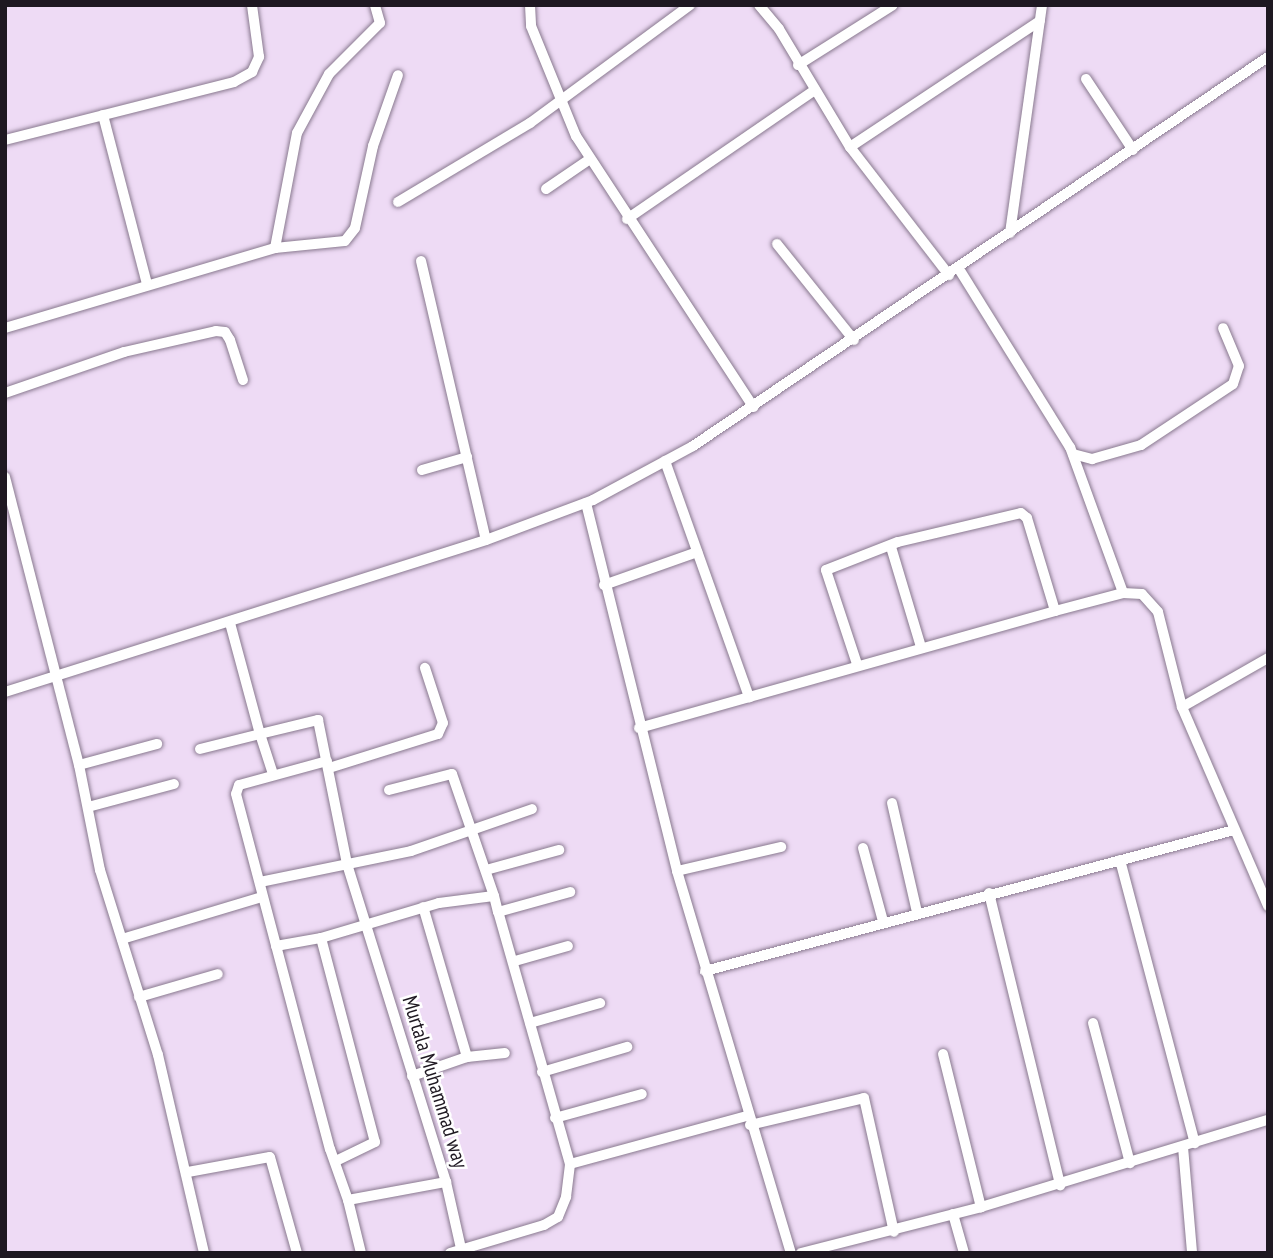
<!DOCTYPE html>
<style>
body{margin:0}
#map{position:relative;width:1273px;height:1258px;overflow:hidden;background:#eedbf5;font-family:"PT Sans Narrow",sans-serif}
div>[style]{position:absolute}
.roads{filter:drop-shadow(0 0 2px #89798f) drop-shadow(0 0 2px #89798f)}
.street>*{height:10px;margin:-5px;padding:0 5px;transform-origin:5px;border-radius:5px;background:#fff}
span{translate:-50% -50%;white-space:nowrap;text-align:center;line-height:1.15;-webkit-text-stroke:5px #fff;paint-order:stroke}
.street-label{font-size:21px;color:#1e1821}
.frame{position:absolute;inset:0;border:7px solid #1e1821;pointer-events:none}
</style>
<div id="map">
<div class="roads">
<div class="street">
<div style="left:530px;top:5px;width:21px;rotate:87deg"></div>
<div style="left:531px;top:26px;width:119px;rotate:67.8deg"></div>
<div style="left:576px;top:136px;width:324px;rotate:56.8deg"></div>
<div style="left:759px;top:5px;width:31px;rotate:50deg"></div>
<div style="left:779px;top:29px;width:138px;rotate:59deg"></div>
<div style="left:850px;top:147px;width:162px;rotate:52.3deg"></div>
<div style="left:798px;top:65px;width:112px;rotate:-32.3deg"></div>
<div style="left:1086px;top:79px;width:85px;rotate:56.5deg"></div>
<div style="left:103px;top:115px;width:175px;rotate:75.4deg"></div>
<div style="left:5px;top:140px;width:236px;rotate:-14.2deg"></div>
<div style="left:234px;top:82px;width:21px;rotate:-29deg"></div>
<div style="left:252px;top:72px;width:17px;rotate:-65deg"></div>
<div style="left:259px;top:57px;width:52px;rotate:-97.7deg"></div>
<div style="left:850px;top:147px;width:228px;rotate:-33.6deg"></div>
<div style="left:546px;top:189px;width:53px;rotate:-34.3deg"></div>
<div style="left:398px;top:202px;width:154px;rotate:-30.9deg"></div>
<div style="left:530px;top:123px;width:199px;rotate:-36.4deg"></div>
<div style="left:627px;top:219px;width:228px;rotate:-34.5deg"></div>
<div style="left:1010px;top:233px;width:230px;rotate:-82deg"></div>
<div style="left:777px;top:244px;width:123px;rotate:51.3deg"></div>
<div style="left:275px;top:248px;width:117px;rotate:-79.2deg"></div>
<div style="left:297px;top:133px;width:67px;rotate:-61.5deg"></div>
<div style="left:329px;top:74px;width:72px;rotate:-45deg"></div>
<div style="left:380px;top:23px;width:19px;rotate:-106deg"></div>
<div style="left:421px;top:261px;width:286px;rotate:76.9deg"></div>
<div style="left:959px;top:269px;width:210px;rotate:58.1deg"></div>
<div style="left:1070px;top:447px;width:155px;rotate:70deg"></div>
<div style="left:5px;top:328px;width:282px;rotate:-16.5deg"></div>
<div style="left:275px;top:248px;width:70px;rotate:-5.7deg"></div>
<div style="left:345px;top:241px;width:16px;rotate:-52deg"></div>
<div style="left:355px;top:228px;width:84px;rotate:-77.6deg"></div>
<div style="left:373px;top:146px;width:75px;rotate:-70.6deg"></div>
<div style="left:5px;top:393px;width:126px;rotate:-19deg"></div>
<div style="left:124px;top:352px;width:94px;rotate:-12.9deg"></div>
<div style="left:216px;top:331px;width:9px;rotate:6deg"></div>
<div style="left:225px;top:332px;width:9px;rotate:58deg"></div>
<div style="left:230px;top:340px;width:42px;rotate:72deg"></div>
<div style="left:1073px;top:454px;width:20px;rotate:15deg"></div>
<div style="left:1092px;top:459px;width:51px;rotate:-15.9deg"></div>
<div style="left:1141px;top:445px;width:110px;rotate:-33.5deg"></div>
<div style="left:1233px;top:384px;width:19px;rotate:-72deg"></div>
<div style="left:1239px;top:366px;width:41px;rotate:-112.8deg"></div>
<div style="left:665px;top:461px;width:251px;rotate:70.4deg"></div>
<div style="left:422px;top:470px;width:47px;rotate:-16.1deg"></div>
<div style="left:5px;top:477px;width:297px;rotate:75.6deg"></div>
<div style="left:79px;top:765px;width:107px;rotate:78.7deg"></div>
<div style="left:100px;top:870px;width:194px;rotate:72.6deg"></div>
<div style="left:158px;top:1055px;width:203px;rotate:76.9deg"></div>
<div style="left:586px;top:503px;width:379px;rotate:76.1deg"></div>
<div style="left:677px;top:871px;width:399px;rotate:73.4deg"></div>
<div style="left:891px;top:547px;width:104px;rotate:73.3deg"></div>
<div style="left:604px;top:585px;width:99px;rotate:-19.5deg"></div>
<div style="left:230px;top:623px;width:115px;rotate:74.9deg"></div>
<div style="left:260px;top:734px;width:60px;rotate:-13.6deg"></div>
<div style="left:318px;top:720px;width:147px;rotate:78.6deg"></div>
<div style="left:347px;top:864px;width:333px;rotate:72.7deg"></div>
<div style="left:446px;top:1182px;width:73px;rotate:77.3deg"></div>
<div style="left:857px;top:664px;width:99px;rotate:-108.3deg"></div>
<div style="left:826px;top:570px;width:77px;rotate:-21.3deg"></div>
<div style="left:898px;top:542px;width:126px;rotate:-13.3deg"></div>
<div style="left:1021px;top:513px;width:8px;rotate:40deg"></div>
<div style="left:1027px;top:518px;width:97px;rotate:73.2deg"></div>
<div style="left:5px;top:692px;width:504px;rotate:-17.54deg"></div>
<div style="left:486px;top:540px;width:114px;rotate:-20.5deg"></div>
<div style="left:593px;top:500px;width:114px;rotate:-28.4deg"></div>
<div style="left:693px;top:446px;width:694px;rotate:-34.08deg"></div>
<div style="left:1182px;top:707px;width:99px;rotate:-29.7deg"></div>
<div style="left:639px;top:728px;width:432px;rotate:-15.7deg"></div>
<div style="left:1055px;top:611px;width:70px;rotate:-14.8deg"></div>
<div style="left:1123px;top:593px;width:19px;rotate:3deg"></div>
<div style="left:1142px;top:594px;width:24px;rotate:48deg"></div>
<div style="left:1158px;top:612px;width:98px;rotate:75.8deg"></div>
<div style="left:1182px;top:707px;width:217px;rotate:66.6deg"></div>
<div style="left:200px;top:749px;width:62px;rotate:-14deg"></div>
<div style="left:260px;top:734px;width:42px;rotate:72deg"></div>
<div style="left:327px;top:761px;width:91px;rotate:164.7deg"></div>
<div style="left:239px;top:785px;width:9px;rotate:108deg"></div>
<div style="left:236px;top:794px;width:367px;rotate:75.2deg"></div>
<div style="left:330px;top:1149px;width:54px;rotate:70.6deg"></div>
<div style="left:348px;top:1200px;width:100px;rotate:-10.4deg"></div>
<div style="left:79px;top:765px;width:81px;rotate:-15.1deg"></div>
<div style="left:329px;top:768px;width:114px;rotate:-17.3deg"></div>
<div style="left:438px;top:734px;width:12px;rotate:-66deg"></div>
<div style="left:443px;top:723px;width:58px;rotate:-108.1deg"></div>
<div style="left:389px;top:790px;width:65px;rotate:-14.3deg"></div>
<div style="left:452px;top:774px;width:129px;rotate:71deg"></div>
<div style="left:892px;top:803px;width:112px;rotate:77.1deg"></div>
<div style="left:88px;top:807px;width:89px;rotate:-15deg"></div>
<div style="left:863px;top:848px;width:76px;rotate:74.7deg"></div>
<div style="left:1120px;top:860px;width:293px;rotate:75.2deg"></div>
<div style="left:486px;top:870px;width:76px;rotate:-15.3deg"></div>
<div style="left:677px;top:871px;width:107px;rotate:-13deg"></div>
<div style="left:260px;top:882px;width:154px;rotate:-11.6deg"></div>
<div style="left:411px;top:851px;width:128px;rotate:-19.1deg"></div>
<div style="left:989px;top:893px;width:301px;rotate:76.3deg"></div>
<div style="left:321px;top:938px;width:211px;rotate:75.2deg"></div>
<div style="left:375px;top:1142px;width:43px;rotate:154deg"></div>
<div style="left:122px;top:939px;width:146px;rotate:-16.7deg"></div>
<div style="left:276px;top:946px;width:46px;rotate:-10.1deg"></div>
<div style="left:321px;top:938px;width:123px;rotate:-16.5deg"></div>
<div style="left:439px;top:903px;width:55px;rotate:-7.3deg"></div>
<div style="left:494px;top:896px;width:16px;rotate:76deg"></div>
<div style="left:498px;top:912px;width:75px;rotate:-15.5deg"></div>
<div style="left:515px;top:961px;width:55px;rotate:-15.8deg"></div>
<div style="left:705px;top:971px;width:547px;rotate:-14.92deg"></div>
<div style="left:139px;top:997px;width:82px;rotate:-16.2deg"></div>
<div style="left:530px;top:1023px;width:73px;rotate:-15.9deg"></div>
<div style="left:1093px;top:1023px;width:145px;rotate:75.2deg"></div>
<div style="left:943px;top:1054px;width:158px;rotate:76.1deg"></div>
<div style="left:467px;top:1057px;width:38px;rotate:-6deg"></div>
<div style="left:542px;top:1072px;width:89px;rotate:-16.4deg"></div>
<div style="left:412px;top:1076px;width:58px;rotate:-19.1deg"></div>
<div style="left:467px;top:1057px;width:156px;rotate:-106.3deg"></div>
<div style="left:555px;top:1118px;width:90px;rotate:-15.4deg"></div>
<div style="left:750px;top:1125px;width:117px;rotate:-13.3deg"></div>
<div style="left:864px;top:1098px;width:137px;rotate:77.4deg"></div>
<div style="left:1183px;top:1147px;width:106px;rotate:85.1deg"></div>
<div style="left:570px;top:1164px;width:183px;rotate:-15.2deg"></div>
<div style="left:188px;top:1172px;width:83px;rotate:-10.4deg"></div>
<div style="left:270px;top:1157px;width:100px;rotate:74.3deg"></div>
<div style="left:348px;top:1200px;width:55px;rotate:76.2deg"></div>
<div style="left:953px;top:1214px;width:41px;rotate:74.2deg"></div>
<div style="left:450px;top:1253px;width:98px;rotate:-16.6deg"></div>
<div style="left:544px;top:1225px;width:16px;rotate:-30deg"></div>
<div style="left:558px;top:1217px;width:22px;rotate:-68deg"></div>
<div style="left:566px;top:1197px;width:33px;rotate:-83deg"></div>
<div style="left:570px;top:1164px;width:262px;rotate:-105.9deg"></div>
<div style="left:801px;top:1253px;width:186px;rotate:-14.3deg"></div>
<div style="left:981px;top:1207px;width:300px;rotate:-16.9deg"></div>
</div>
</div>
<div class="street-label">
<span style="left:435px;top:1082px;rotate:73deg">Murtala Muhammad way</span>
</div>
<div class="frame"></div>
</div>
